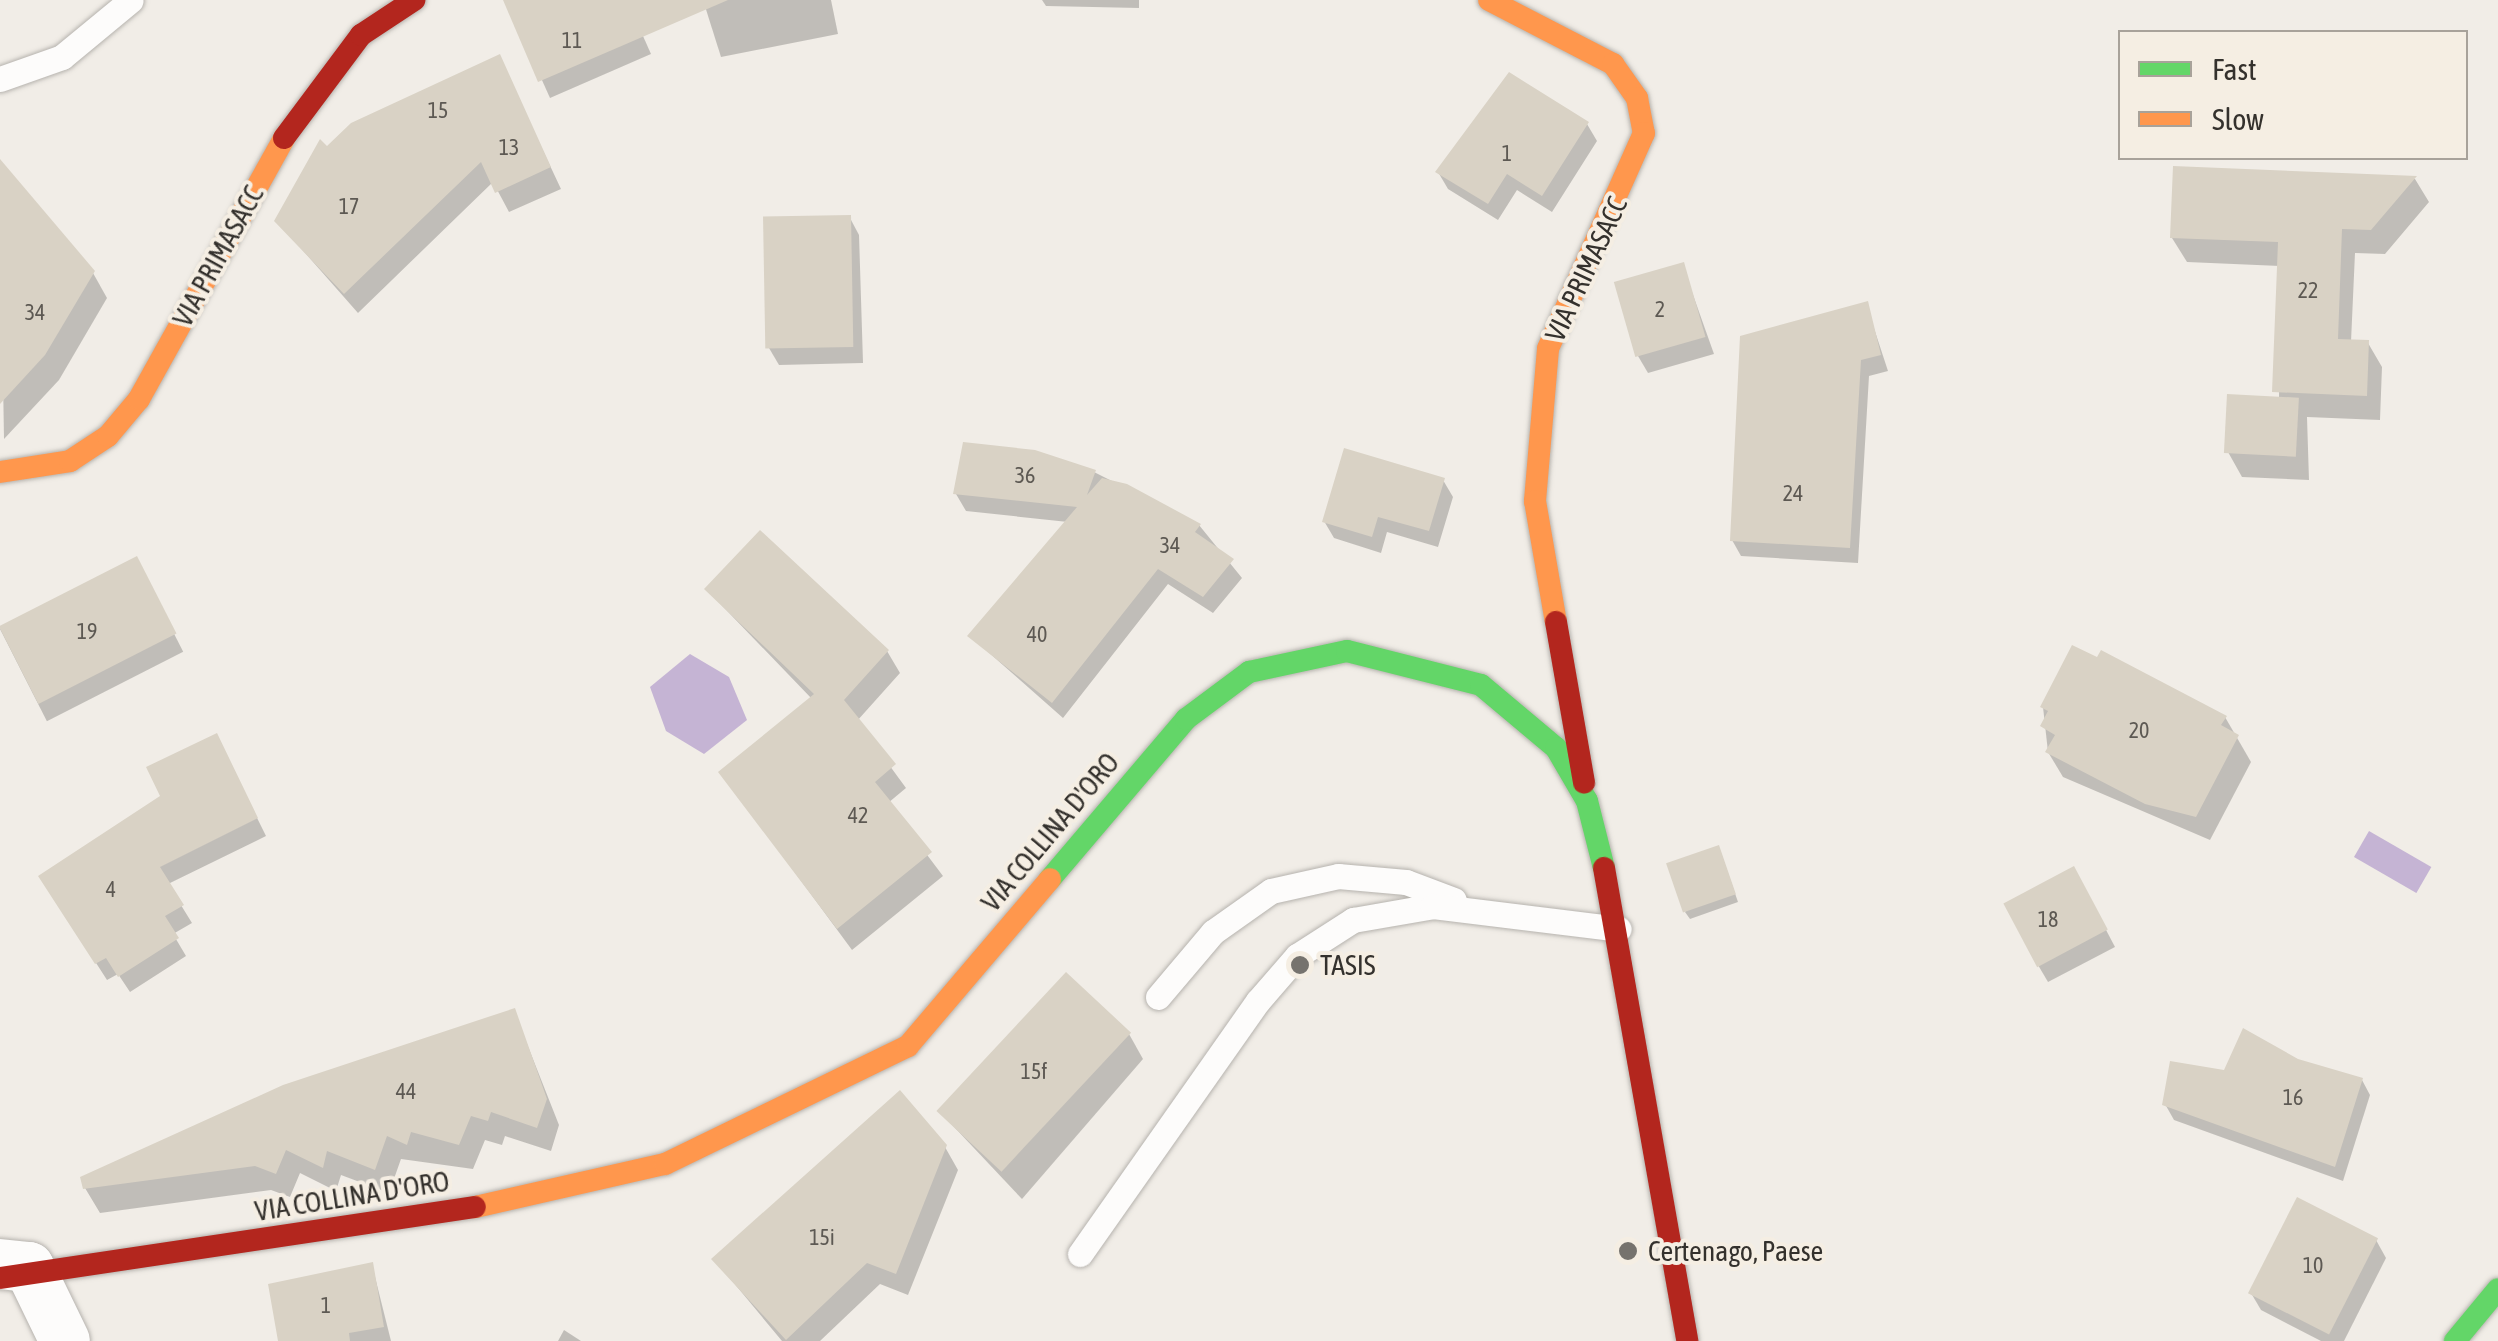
<!DOCTYPE html>
<style>
body{margin:0}
#map{position:relative;width:2498px;height:1341px;overflow:hidden;background:#f1ede7;font-family:"Asap Condensed",sans-serif}
div>[style]{position:absolute}
.water>*{inset:0;background:#c5b4d4;transform-origin:0 0}
.shadow>*{inset:0;background:#0003;transform-origin:0 0}
.building>*{inset:0;background:#d9d2c5;transform-origin:0 0}
.roads{filter:drop-shadow(0 0 2px #b6b3ae) drop-shadow(0 0 2px #b6b3ae)}
.lane>*{height:25px;margin:-12.5px;padding:0 12.5px;transform-origin:12.5px;border-radius:12.5px;background:#fdfcfb}
.street>*{height:50px;margin:-25px;padding:0 25px;transform-origin:25px;border-radius:25px;background:#fdfcfb}
.fast>*{height:22px;margin:-11px;padding:0 11px;transform-origin:11px;border-radius:11px;background:#63d668}
.slow>*{height:22px;margin:-11px;padding:0 11px;transform-origin:11px;border-radius:11px;background:#ff974d}
.jam>*{height:22px;margin:-11px;padding:0 11px;transform-origin:11px;border-radius:11px;background:#b3261e}
.dots>*{width:28px;height:28px;translate:-50% -50%;box-sizing:border-box;border:5px solid #f5eee3;border-radius:50%}
span{translate:-50% -50%;white-space:nowrap;text-align:center;line-height:1.15;-webkit-text-stroke:8px #f5eee3;paint-order:stroke}
.number-label{font-size:22px;color:#5d5953}
.number-label span{-webkit-text-stroke-width:0}
.street-label{font-size:28px;color:#34312d}
.poi-label{font-size:28px;color:#34312d}
.left{translate:0 -50%;text-align:left}
.legend{position:absolute;left:2118px;top:30px;width:350px;height:130px;box-sizing:border-box;background:#f5eee3;border:2px solid #a8a29a;margin:0;padding:12px 18px;list-style:none;font-size:30px;color:#34312d}
.legend li{display:flex;align-items:center;gap:20px;height:50px}
.legend b{width:50px;border:2px solid #a8a29a}
</style>
<div id="map">
<div class="water">
<div style="clip-path:polygon(690px 654px,729px 677px,747px 720px,704px 754px,666px 731px,650px 687px)"></div>
<div style="left:2369px;top:831px;width:72px;height:30px;rotate:30deg"></div>
</div>
<div class="shadow">
<div style="clip-path:polygon(506px 0,627px 0,651px 54px,550px 98px)"></div>
<div style="clip-path:polygon(703px 0,831px 0,838px 34px,721px 57px)"></div>
<div style="clip-path:polygon(1042px 0,1139px 0,1139px 8px,1046px 6px)"></div>
<div style="clip-path:polygon(499px 57px,561px 189px,509px 212px,493px 182px,358px 313px,277px 221px,327px 149px)"></div>
<div style="clip-path:polygon(1587px 124px,1597px 141px,1552px 212px,1517px 190px,1498px 220px,1448px 189px,1438px 172px)"></div>
<div style="clip-path:polygon(2175px 169px,2415px 179px,2429px 202px,2385px 254px,2355px 253px,2351px 342px,2368px 343px,2382px 367px,2380px 420px,2307px 417px,2309px 480px,2242px 477px,2228px 452px,2279px 399px,2280px 266px,2187px 262px,2172px 238px)"></div>
<div style="clip-path:polygon(0 199px,93px 273px,107px 298px,59px 380px,4px 439px)"></div>
<div style="clip-path:polygon(850px 218px,859px 235px,863px 363px,779px 365px,769px 348px)"></div>
<div style="clip-path:polygon(1682px 264px,1714px 354px,1648px 373px,1638px 356px)"></div>
<div style="clip-path:polygon(1866px 304px,1888px 371px,1869px 376px,1858px 563px,1741px 556px,1732px 540px)"></div>
<div style="clip-path:polygon(1094px 472px,1199px 525px,1242px 578px,1213px 613px,1168px 584px,1063px 718px,970px 636px,1068px 522px,966px 511px,956px 494px)"></div>
<div style="clip-path:polygon(1443px 480px,1453px 497px,1438px 547px,1387px 532px,1381px 553px,1334px 538px,1324px 521px)"></div>
<div style="left:136px;top:559px;width:104px;height:153px;rotate:63deg"></div>
<div style="clip-path:polygon(707px 590px,887px 651px,900px 673px,857px 721px,906px 788px,888px 803px,943px 876px,852px 950px,721px 772px,812px 699px)"></div>
<div style="clip-path:polygon(2043px 707px,2225px 717px,2251px 762px,2210px 840px,2063px 777px,2048px 752px)"></div>
<div style="clip-path:polygon(225px 753px,266px 836px,168px 884px,192px 923px,173px 934px,186px 956px,130px 992px,118px 974px,107px 980px,51px 893px)"></div>
<div style="clip-path:polygon(1722px 856px,1738px 902px,1690px 919px,1685px 912px)"></div>
<div style="clip-path:polygon(2083px 886px,2115px 947px,2048px 982px,2038px 965px)"></div>
<div style="clip-path:polygon(514px 1011px,559px 1125px,551px 1151px,505px 1136px,502px 1145px,485px 1140px,473px 1169px,401px 1159px,389px 1193px,341px 1175px,336px 1191px,300px 1173px,290px 1197px,271px 1190px,100px 1213px,85px 1188px)"></div>
<div style="clip-path:polygon(1129px 1034px,1143px 1059px,1022px 1199px,940px 1112px)"></div>
<div style="clip-path:polygon(2297px 1061px,2362px 1080px,2370px 1095px,2343px 1181px,2174px 1120px,2165px 1104px,2226px 1073px)"></div>
<div style="clip-path:polygon(945px 1147px,958px 1170px,908px 1295px,880px 1284px,820px 1341px,782px 1341px,714px 1259px)"></div>
<div style="clip-path:polygon(2376px 1240px,2386px 1258px,2344px 1341px,2321px 1341px,2261px 1310px,2251px 1293px)"></div>
<div style="clip-path:polygon(372px 1265px,391px 1341px,280px 1341px)"></div>
<div style="clip-path:polygon(564px 1330px,581px 1341px,558px 1341px)"></div>
</div>
<div class="building">
<div style="clip-path:polygon(503px 0,728px 0,538px 82px)"></div>
<div style="clip-path:polygon(500px 54px,551px 167px,495px 193px,481px 162px,344px 294px,274px 221px,320px 139px,327px 146px,351px 123px)"></div>
<div style="clip-path:polygon(1509px 72px,1589px 122px,1542px 196px,1507px 174px,1488px 204px,1435px 172px)"></div>
<div style="clip-path:polygon(0 159px,95px 271px,45px 355px,0 404px)"></div>
<div style="clip-path:polygon(2173px 166px,2417px 176px,2371px 230px,2342px 229px,2338px 339px,2369px 340px,2367px 396px,2272px 392px,2278px 242px,2170px 238px)"></div>
<div style="left:851px;top:215px;width:132px;height:88px;rotate:89deg"></div>
<div style="left:1684px;top:262px;width:78px;height:73px;rotate:74deg"></div>
<div style="clip-path:polygon(1868px 301px,1881px 355px,1861px 360px,1850px 548px,1730px 541px,1740px 336px)"></div>
<div style="left:2227px;top:394px;width:72px;height:59px;rotate:3deg"></div>
<div style="clip-path:polygon(963px 442px,1035px 450px,1096px 470px,1087px 495px,1102px 478px,1127px 484px,1201px 524px,1195px 532px,1234px 559px,1203px 597px,1158px 569px,1052px 703px,967px 636px,1077px 507px,953px 494px)"></div>
<div style="clip-path:polygon(1344px 448px,1445px 478px,1429px 531px,1378px 517px,1372px 537px,1322px 522px)"></div>
<div style="clip-path:polygon(760px 530px,889px 650px,844px 700px,896px 764px,875px 782px,932px 852px,837px 929px,718px 772px,814px 694px,704px 589px)"></div>
<div style="left:137px;top:556px;width:87px;height:155px;rotate:63deg"></div>
<div style="clip-path:polygon(2072px 645px,2097px 657px,2101px 650px,2227px 716px,2221px 725px,2239px 735px,2196px 817px,2145px 804px,2045px 752px,2055px 735px,2040px 726px,2048px 711px,2040px 707px)"></div>
<div style="clip-path:polygon(217px 733px,258px 818px,160px 867px,184px 905px,165px 916px,179px 938px,118px 977px,106px 958px,95px 964px,38px 876px,160px 796px,146px 767px)"></div>
<div style="left:1719px;top:845px;width:52px;height:56px;rotate:71deg"></div>
<div style="left:2074px;top:866px;width:72px;height:80px;rotate:62deg"></div>
<div style="left:1066px;top:972px;width:89px;height:190px;rotate:43deg"></div>
<div style="clip-path:polygon(515px 1008px,547px 1099px,537px 1128px,491px 1112px,488px 1121px,471px 1116px,459px 1145px,411px 1132px,407px 1145px,387px 1136px,375px 1170px,327px 1151px,323px 1168px,286px 1150px,276px 1174px,255px 1166px,83px 1189px,80px 1177px,283px 1085px)"></div>
<div style="clip-path:polygon(2243px 1028px,2298px 1059px,2363px 1078px,2335px 1167px,2162px 1105px,2170px 1061px,2224px 1070px)"></div>
<div style="clip-path:polygon(900px 1090px,947px 1145px,896px 1274px,867px 1263px,786px 1340px,711px 1259px)"></div>
<div style="left:2297px;top:1197px;width:91px;height:108px;rotate:27deg"></div>
<div style="clip-path:polygon(373px 1262px,384px 1327px,349px 1333px,350px 1341px,278px 1341px,268px 1284px)"></div>
</div>
<div class="roads">
<div class="lane">
<div style="left:0;top:79px;width:66px;rotate:-19.5deg"></div>
<div style="left:62px;top:57px;width:89px;rotate:-39.6deg"></div>
<div style="left:1158px;top:997px;width:85px;rotate:-49.8deg"></div>
<div style="left:1213px;top:932px;width:71px;rotate:-35.3deg"></div>
<div style="left:1271px;top:891px;width:69px;rotate:-12.6deg"></div>
<div style="left:1338px;top:876px;width:68px;rotate:5deg"></div>
<div style="left:1406px;top:882px;width:51px;rotate:20.6deg"></div>
<div style="left:1080px;top:1254px;width:309px;rotate:-54.9deg"></div>
<div style="left:1258px;top:1001px;width:60px;rotate:-49.1deg"></div>
<div style="left:1297px;top:956px;width:67px;rotate:-32.7deg"></div>
<div style="left:1353px;top:920px;width:81px;rotate:-9.9deg"></div>
<div style="left:1433px;top:906px;width:187px;rotate:7deg"></div>
</div>
<div class="street">
<div style="left:0;top:1264px;width:29px;rotate:6deg"></div>
<div style="left:29px;top:1267px;width:82px;rotate:64.1deg"></div>
</div>
<div class="fast">
<div style="left:1050px;top:879px;width:210px;rotate:-49.6deg"></div>
<div style="left:1186px;top:719px;width:79px;rotate:-36.7deg"></div>
<div style="left:1249px;top:672px;width:100px;rotate:-12.1deg"></div>
<div style="left:1347px;top:651px;width:138px;rotate:14.2deg"></div>
<div style="left:1481px;top:685px;width:98px;rotate:40deg"></div>
<div style="left:1556px;top:748px;width:61px;rotate:59.7deg"></div>
<div style="left:1587px;top:801px;width:69px;rotate:75.8deg"></div>
<div style="left:2455px;top:1341px;width:67px;rotate:-50.4deg"></div>
</div>
<div class="slow">
<div style="left:1489px;top:0;width:140px;rotate:27.3deg"></div>
<div style="left:1613px;top:64px;width:42px;rotate:54.8deg"></div>
<div style="left:1637px;top:98px;width:36px;rotate:79deg"></div>
<div style="left:1644px;top:133px;width:236px;rotate:114deg"></div>
<div style="left:1548px;top:349px;width:153px;rotate:94.9deg"></div>
<div style="left:1535px;top:501px;width:123px;rotate:80.2deg"></div>
<div style="left:0;top:472px;width:71px;rotate:-8.9deg"></div>
<div style="left:70px;top:461px;width:45px;rotate:-33.3deg"></div>
<div style="left:108px;top:436px;width:48px;rotate:-50deg"></div>
<div style="left:139px;top:399px;width:299px;rotate:-60.9deg"></div>
<div style="left:475px;top:1207px;width:195px;rotate:-12.8deg"></div>
<div style="left:665px;top:1164px;width:270px;rotate:-25.9deg"></div>
<div style="left:908px;top:1046px;width:219px;rotate:-49.6deg"></div>
</div>
<div class="jam">
<div style="left:284px;top:138px;width:129px;rotate:-53.2deg"></div>
<div style="left:361px;top:35px;width:64px;rotate:-33.4deg"></div>
<div style="left:1556px;top:622px;width:163px;rotate:80.1deg"></div>
<div style="left:1604px;top:868px;width:480px;rotate:80deg"></div>
<div style="left:0;top:1278px;width:480px;rotate:-8.5deg"></div>
</div>
</div>
<div class="dots">
<div style="left:1300px;top:965px;background:#76736e"></div>
<div style="left:1628px;top:1251px;background:#76736e"></div>
</div>
<div class="number-label">
<span style="left:572px;top:41px">11</span>
<span style="left:438px;top:111px">15</span>
<span style="left:509px;top:148px">13</span>
<span style="left:1507px;top:154px">1</span>
<span style="left:349px;top:207px">17</span>
<span style="left:2308px;top:291px">22</span>
<span style="left:1660px;top:310px">2</span>
<span style="left:35px;top:313px">34</span>
<span style="left:1025px;top:476px">36</span>
<span style="left:1793px;top:494px">24</span>
<span style="left:1170px;top:546px">34</span>
<span style="left:87px;top:632px">19</span>
<span style="left:1037px;top:635px">40</span>
<span style="left:2139px;top:731px">20</span>
<span style="left:858px;top:816px">42</span>
<span style="left:111px;top:890px">4</span>
<span style="left:2048px;top:920px">18</span>
<span style="left:1034px;top:1072px">15f</span>
<span style="left:406px;top:1092px">44</span>
<span style="left:2293px;top:1098px">16</span>
<span style="left:822px;top:1238px">15i</span>
<span style="left:2313px;top:1266px">10</span>
<span style="left:326px;top:1306px">1</span>
</div>
<div class="street-label">
<span style="left:218px;top:256px;rotate:-61deg">VIA PRIMASACC</span>
<span style="left:1586px;top:269px;rotate:-65deg">VIA PRIMASACC</span>
<span style="left:1050px;top:832px;rotate:-50deg">VIA COLLINA D'ORO</span>
<span style="left:352px;top:1196px;rotate:-9deg">VIA COLLINA D'ORO</span>
</div>
<div class="poi-label">
<span class="left" style="left:1320px;top:965px">TASIS</span>
<span class="left" style="left:1648px;top:1251px">Certenago, Paese</span>
</div>
<ul class="legend">
<li><b style="height:12px;background:#63d668"></b>Fast</li>
<li><b style="height:12px;background:#ff974d"></b>Slow</li>
</ul>
</div>
